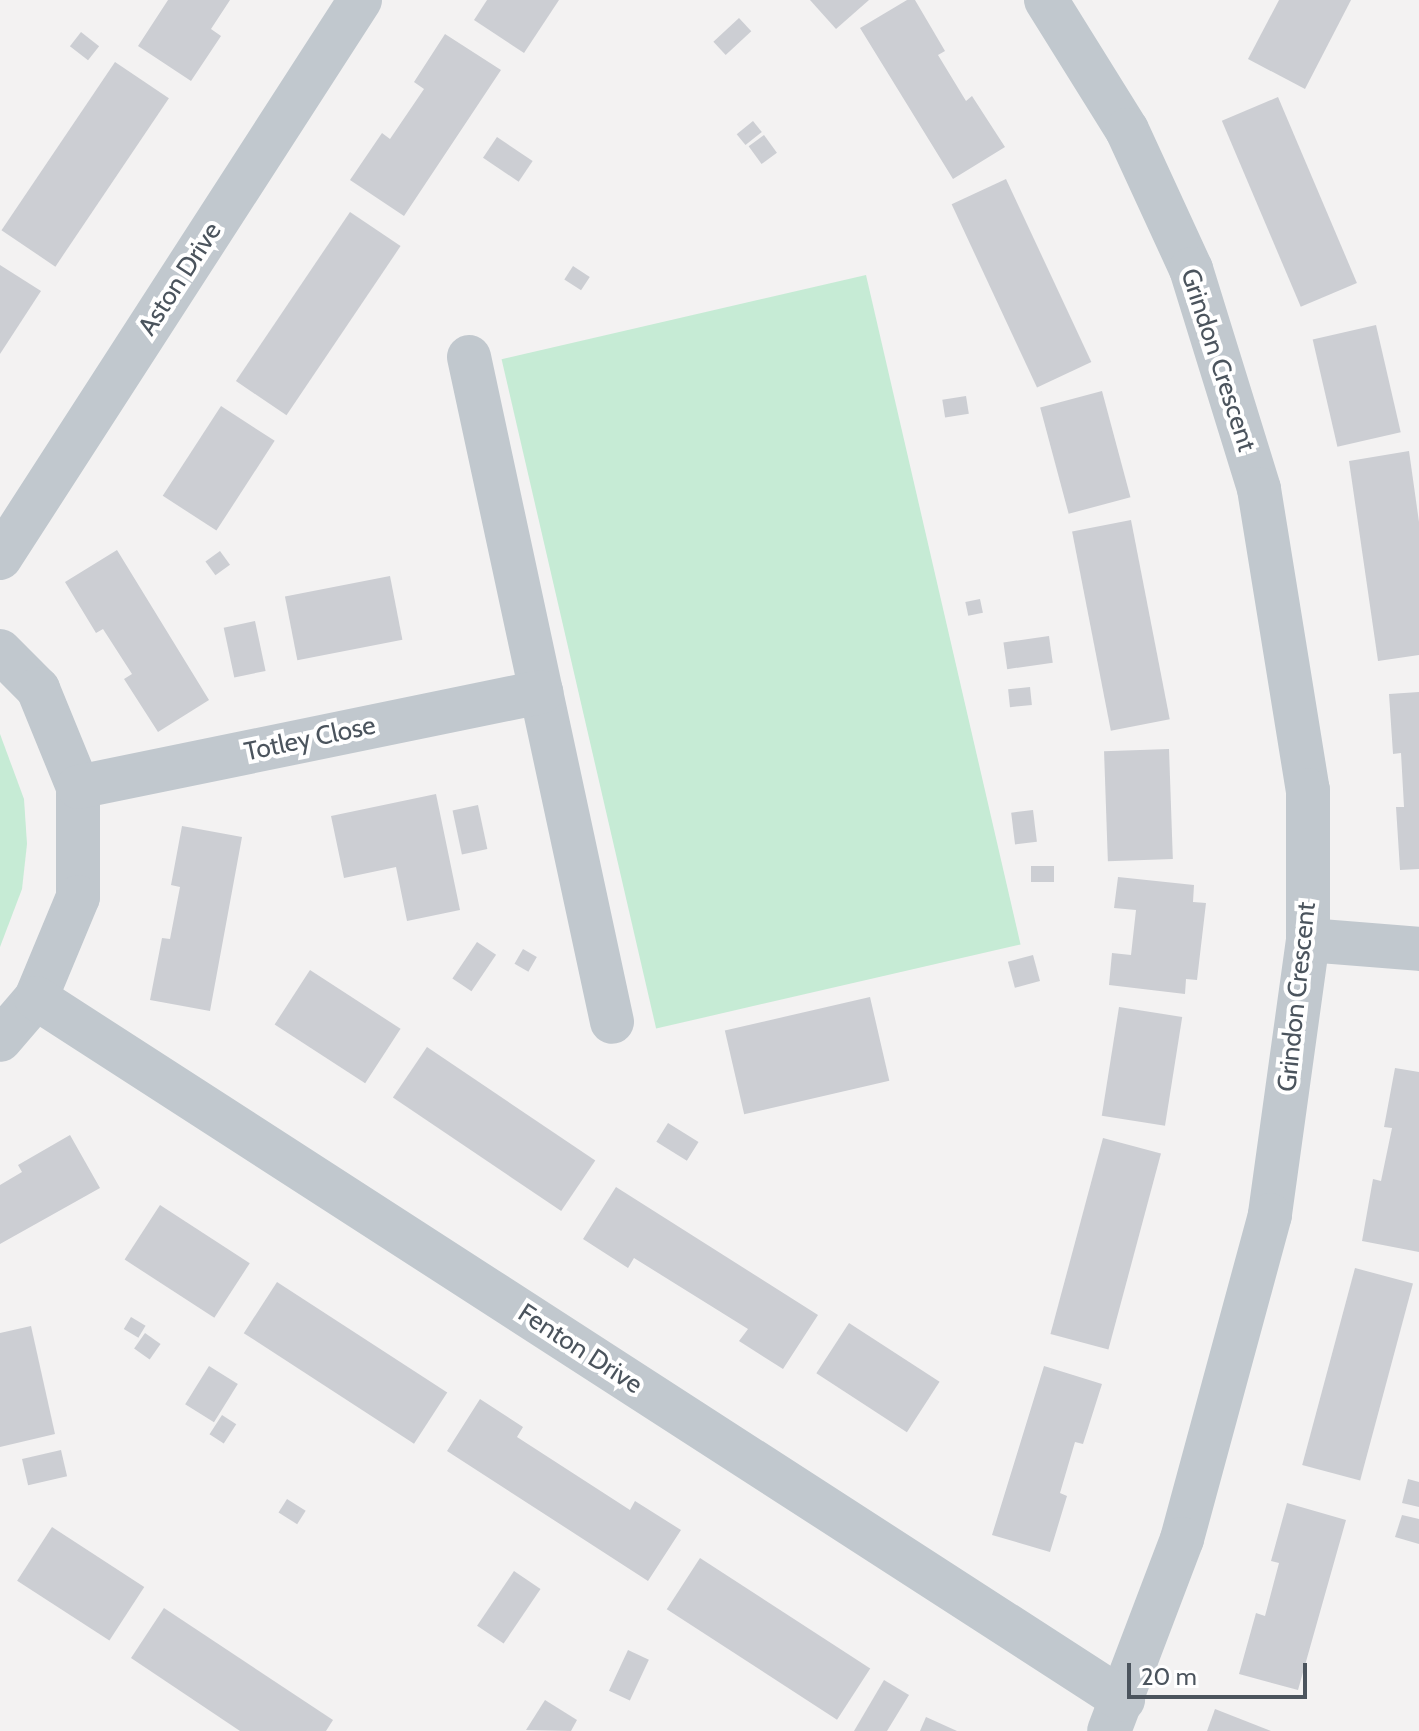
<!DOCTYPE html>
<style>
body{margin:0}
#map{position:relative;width:1419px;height:1731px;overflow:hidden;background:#f3f2f2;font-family:Cabin,sans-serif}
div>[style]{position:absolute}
.green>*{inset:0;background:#c6ebd5;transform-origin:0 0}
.building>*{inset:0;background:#ccced3;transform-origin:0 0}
.minor>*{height:44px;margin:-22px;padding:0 22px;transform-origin:22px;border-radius:22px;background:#c1c8ce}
span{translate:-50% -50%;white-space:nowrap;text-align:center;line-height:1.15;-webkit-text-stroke:8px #fff;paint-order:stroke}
.street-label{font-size:26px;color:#4b545d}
.scale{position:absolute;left:1127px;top:1663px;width:180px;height:36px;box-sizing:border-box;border:4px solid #4b545d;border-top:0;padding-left:10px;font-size:24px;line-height:28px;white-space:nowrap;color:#4b545d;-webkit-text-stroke:6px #fff;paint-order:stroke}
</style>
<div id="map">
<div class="green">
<div style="left:866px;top:275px;width:687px;height:374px;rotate:77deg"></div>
<div style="clip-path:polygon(0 734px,24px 799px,27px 844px,22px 889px,0 947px)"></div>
</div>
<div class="building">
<div style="clip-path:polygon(168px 0,230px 0,211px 29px,221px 36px,191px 81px,138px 46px)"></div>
<div style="clip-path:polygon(487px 0,559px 0,524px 53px,474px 20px)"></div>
<div style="clip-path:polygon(810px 0,869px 0,836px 29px)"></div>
<div style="clip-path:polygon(907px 0,915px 0,945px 51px,938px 55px,966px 101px,972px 96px,1005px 147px,953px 179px,860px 28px)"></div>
<div style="clip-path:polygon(1279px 0,1351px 0,1305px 89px,1248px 59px)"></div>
<div style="left:739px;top:18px;width:18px;height:35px;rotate:47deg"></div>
<div style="left:81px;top:32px;width:23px;height:18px;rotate:38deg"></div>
<div style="clip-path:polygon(445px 34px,501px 70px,404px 216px,350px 180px,382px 133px,390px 139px,424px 89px,414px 82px)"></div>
<div style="left:115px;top:62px;width:65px;height:203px;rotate:34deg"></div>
<div style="left:1278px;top:97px;width:202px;height:61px;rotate:67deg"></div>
<div style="left:753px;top:121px;width:14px;height:21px;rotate:51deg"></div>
<div style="left:764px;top:135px;width:22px;height:19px;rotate:54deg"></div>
<div style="left:497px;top:137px;width:43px;height:25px;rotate:34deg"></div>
<div style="left:1006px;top:179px;width:202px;height:60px;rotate:65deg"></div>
<div style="left:350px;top:212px;width:61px;height:204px;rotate:34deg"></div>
<div style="clip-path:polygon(0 265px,41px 291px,0 354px)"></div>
<div style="left:573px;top:266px;width:20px;height:16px;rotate:33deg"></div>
<div style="left:1376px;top:325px;width:110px;height:65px;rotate:77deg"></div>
<div style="left:1102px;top:391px;width:110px;height:64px;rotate:75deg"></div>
<div style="left:966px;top:396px;width:18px;height:24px;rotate:81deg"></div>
<div style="left:221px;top:406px;width:64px;height:107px;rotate:33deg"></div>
<div style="clip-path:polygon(1409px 451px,1419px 522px,1419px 655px,1378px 661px,1349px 461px)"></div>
<div style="left:1131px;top:520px;width:203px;height:60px;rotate:79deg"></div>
<div style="clip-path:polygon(117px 550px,209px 700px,158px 732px,124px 679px,132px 674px,103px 629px,96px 633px,65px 582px)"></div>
<div style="left:220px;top:551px;width:17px;height:18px;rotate:54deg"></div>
<div style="left:390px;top:576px;width:65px;height:107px;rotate:79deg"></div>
<div style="left:980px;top:599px;width:14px;height:15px;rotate:78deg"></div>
<div style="left:255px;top:621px;width:51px;height:32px;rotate:78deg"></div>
<div style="left:1049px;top:636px;width:27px;height:46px;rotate:82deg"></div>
<div style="left:1030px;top:687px;width:18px;height:22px;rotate:84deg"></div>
<div style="clip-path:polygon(1419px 692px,1419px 869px,1400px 870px,1396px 807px,1404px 807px,1401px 753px,1393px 754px,1389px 694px)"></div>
<div style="left:1169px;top:749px;width:110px;height:65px;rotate:88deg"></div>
<div style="clip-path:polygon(436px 794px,460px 910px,407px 921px,396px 867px,344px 878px,331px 816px)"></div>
<div style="left:478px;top:805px;width:45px;height:26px;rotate:78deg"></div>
<div style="left:1033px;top:810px;width:32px;height:22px;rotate:83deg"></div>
<div style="clip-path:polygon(182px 826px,242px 837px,210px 1011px,150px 1000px,162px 938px,170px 939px,180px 887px,171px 885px)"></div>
<div style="left:1031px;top:866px;width:23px;height:16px"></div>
<div style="clip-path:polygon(1118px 877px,1194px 885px,1193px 902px,1206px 903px,1197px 980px,1186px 979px,1185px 994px,1109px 985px,1112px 953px,1131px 955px,1136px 910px,1114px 908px)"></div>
<div style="left:477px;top:942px;width:23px;height:44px;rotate:34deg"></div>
<div style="left:523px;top:949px;width:16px;height:17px;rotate:30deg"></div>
<div style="left:1033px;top:955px;width:27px;height:26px;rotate:75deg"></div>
<div style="left:310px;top:970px;width:108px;height:65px;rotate:33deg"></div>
<div style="left:870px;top:997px;width:86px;height:149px;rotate:77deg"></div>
<div style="left:1119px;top:1007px;width:64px;height:110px;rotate:9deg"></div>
<div style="left:427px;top:1047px;width:203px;height:61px;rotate:34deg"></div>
<div style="clip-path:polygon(1395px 1068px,1419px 1072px,1419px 1252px,1362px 1241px,1373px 1179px,1381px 1181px,1392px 1128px,1384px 1127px)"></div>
<div style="left:668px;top:1123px;width:36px;height:22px;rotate:32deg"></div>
<div style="clip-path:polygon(70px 1135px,100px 1188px,0 1244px,0 1185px,22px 1172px,18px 1165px)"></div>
<div style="left:1103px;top:1138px;width:60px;height:203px;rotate:15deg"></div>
<div style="clip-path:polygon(616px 1187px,818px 1315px,783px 1369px,739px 1341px,748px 1329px,634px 1258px,628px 1268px,583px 1239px)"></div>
<div style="left:160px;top:1205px;width:107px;height:65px;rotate:33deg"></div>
<div style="left:1355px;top:1268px;width:60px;height:204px;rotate:15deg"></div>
<div style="left:277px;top:1282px;width:203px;height:61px;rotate:33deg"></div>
<div style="left:131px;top:1317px;width:17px;height:14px;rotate:31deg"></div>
<div style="left:849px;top:1323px;width:108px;height:60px;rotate:33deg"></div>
<div style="clip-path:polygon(31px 1326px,55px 1434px,0 1447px,0 1333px)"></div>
<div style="left:145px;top:1333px;width:19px;height:19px;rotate:35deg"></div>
<div style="left:209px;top:1366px;width:34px;height:45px;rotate:32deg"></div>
<div style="clip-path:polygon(1044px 1366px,1102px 1384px,1083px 1444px,1075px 1442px,1060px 1493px,1067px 1496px,1050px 1552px,992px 1535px)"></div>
<div style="clip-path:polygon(480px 1399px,523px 1427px,517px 1437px,630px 1510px,635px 1501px,681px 1530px,648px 1581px,447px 1451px)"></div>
<div style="left:222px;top:1415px;width:17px;height:23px;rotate:33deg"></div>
<div style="left:61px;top:1450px;width:27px;height:40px;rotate:77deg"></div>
<div style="clip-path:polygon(1408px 1479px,1419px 1482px,1419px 1507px,1402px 1503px)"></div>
<div style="left:287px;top:1499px;width:22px;height:16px;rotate:32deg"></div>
<div style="clip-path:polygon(1287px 1503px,1346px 1520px,1298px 1690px,1239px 1674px,1256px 1613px,1265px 1616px,1279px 1563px,1271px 1561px)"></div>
<div style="clip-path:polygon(1402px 1515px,1419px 1519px,1419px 1544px,1395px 1537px)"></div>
<div style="left:52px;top:1527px;width:110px;height:64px;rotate:33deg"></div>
<div style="left:700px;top:1558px;width:203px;height:61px;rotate:33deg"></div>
<div style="left:514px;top:1571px;width:32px;height:66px;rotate:34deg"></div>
<div style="clip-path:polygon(164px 1608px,333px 1720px,326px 1731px,240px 1731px,131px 1658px)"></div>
<div style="left:628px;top:1650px;width:23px;height:45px;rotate:25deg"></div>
<div style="clip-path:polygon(884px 1680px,909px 1695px,887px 1731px,854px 1731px)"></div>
<div style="clip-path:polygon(545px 1700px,577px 1720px,571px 1731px,526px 1730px)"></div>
<div style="clip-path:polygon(1215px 1709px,1271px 1731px,1207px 1731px)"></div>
<div style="clip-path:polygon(926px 1717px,957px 1731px,920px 1731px)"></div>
</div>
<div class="minor">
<div style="left:1046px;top:0;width:153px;rotate:58.1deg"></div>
<div style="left:1127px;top:130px;width:153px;rotate:65.3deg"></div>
<div style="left:1191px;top:269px;width:230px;rotate:72.8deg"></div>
<div style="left:1259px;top:489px;width:305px;rotate:80.8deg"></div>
<div style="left:1308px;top:790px;width:150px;rotate:90deg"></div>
<div style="left:1308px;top:940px;width:278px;rotate:97.9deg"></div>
<div style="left:1270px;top:1215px;width:336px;rotate:105.2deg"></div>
<div style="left:1182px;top:1539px;width:205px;rotate:110.8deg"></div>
<div style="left:469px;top:357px;width:680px;rotate:77.86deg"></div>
<div style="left:0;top:558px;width:664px;rotate:-57.17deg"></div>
<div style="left:0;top:651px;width:54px;rotate:45deg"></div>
<div style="left:38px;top:689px;width:106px;rotate:67.8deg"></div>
<div style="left:78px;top:787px;width:110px;rotate:90deg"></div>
<div style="left:78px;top:897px;width:109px;rotate:112.6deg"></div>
<div style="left:36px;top:998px;width:55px;rotate:130.6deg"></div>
<div style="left:78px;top:787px;width:473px;rotate:-11.6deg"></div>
<div style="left:1308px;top:940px;width:111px;rotate:4.6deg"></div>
<div style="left:36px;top:998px;width:1294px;rotate:32.85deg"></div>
</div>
<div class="street-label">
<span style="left:180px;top:279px;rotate:-57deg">Aston Drive</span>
<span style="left:1218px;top:360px;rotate:72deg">Grindon Crescent</span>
<span style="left:310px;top:739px;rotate:-12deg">Totley Close</span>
<span style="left:1297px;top:997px;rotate:-84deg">Grindon Crescent</span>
<span style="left:580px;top:1349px;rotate:33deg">Fenton Drive</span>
</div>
<div class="scale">20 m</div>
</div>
